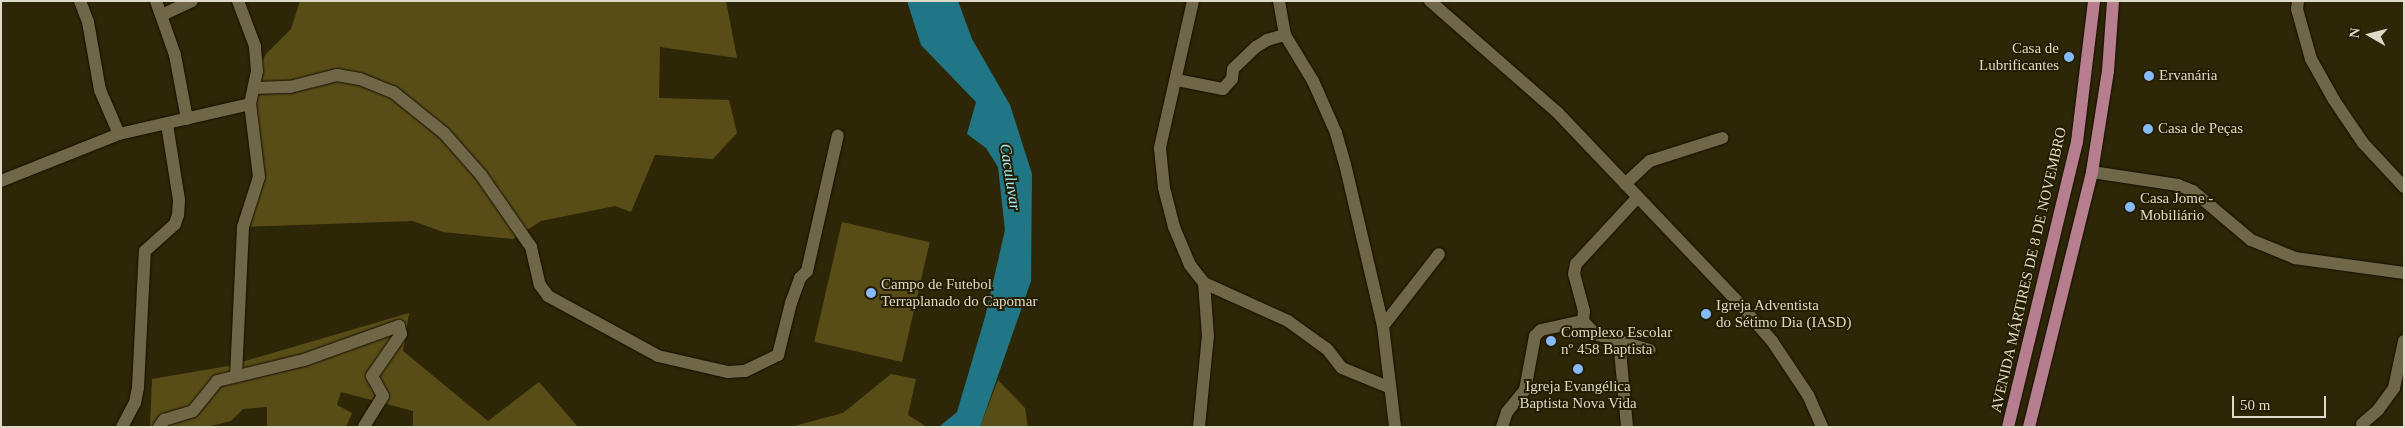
<!DOCTYPE html>
<meta charset="utf-8">
<style>
body{margin:0}
#map{position:relative;width:2405px;height:428px;overflow:hidden;background:#2e2707;font-family:Georgia,serif}
div>[style]{position:absolute}
.green>*{inset:0;background:#594d17;transform-origin:0 0}
.water>*{inset:0;background:#207684}
.roads{filter:drop-shadow(0 0 1px #150f00) drop-shadow(0 0 1px #150f00)}
.street>*{height:12px;margin:-6px;padding:0 6px;transform-origin:6px;border-radius:6px;background:#6f6748}
.primary>*{height:12px;margin:-6px;padding:0 6px;transform-origin:6px;border-radius:6px;background:#b67e8f}
.dots>*{width:14px;height:14px;translate:-50% -50%;box-sizing:border-box;border:2px solid #241d00;border-radius:50%}
span{translate:-50% -50%;white-space:nowrap;text-align:center;line-height:1.15;-webkit-text-stroke:4px #241d00;paint-order:stroke}
.poi-label{font-size:15px;color:#dedac9}
.right{translate:-100% -50%;text-align:right}
.left{translate:0 -50%;text-align:left}
.street-label{font-size:15px;color:#dedac9}
.water-label{font-size:16px;color:#9eecfa;font-style:italic}
.frame{position:absolute;inset:0;border:2px solid #dedac9;pointer-events:none}
.north{position:absolute;left:2345px;top:10px;width:50px;height:50px;-webkit-text-stroke:4px #241d00;paint-order:stroke;rotate:278deg;font-size:14px;font-weight:700;line-height:20px;text-align:center;color:#dedac9}
.north::after{content:'';display:block;margin:auto;width:18px;height:22px;background:#dedac9;clip-path:polygon(50% 0,100% 100%,50% 72%,0 100%)}
.scale{position:absolute;left:2232px;top:396px;width:94px;height:22px;box-sizing:border-box;border:2px solid #dedac9;border-top:0;padding-left:6px;font-size:15px;line-height:18px;white-space:nowrap;color:#dedac9;-webkit-text-stroke:4px #241d00;paint-order:stroke}
</style>
<div id="map">
<div class="green">
<div style="clip-path:polygon(300px 1px,726px 1px,737px 58px,660px 47px,659px 98px,729px 100px,737px 133px,713px 159px,655px 155px,631px 212px,615px 206px,541px 221px,513px 239px,443px 232px,413px 221px,243px 227px,256px 193px,250px 104px,257px 71px,266px 54px,291px 29px)"></div>
<div style="left:842px;top:222px;width:90px;height:123px;rotate:13deg"></div>
<div style="clip-path:polygon(409px 313px,403px 351px,488px 421px,539px 382px,578px 427px,413px 427px,413px 411px,341px 392px,337px 405px,352px 413px,346px 427px,267px 427px,267px 407px,243px 409px,231px 421px,207px 427px,150px 427px,152px 379px,228px 366px)"></div>
<div style="clip-path:polygon(891px 374px,916px 379px,908px 415px,927px 427px,790px 427px,843px 413px)"></div>
<div style="clip-path:polygon(998px 380px,1025px 408px,1028px 427px,980px 427px)"></div>
</div>
<div class="water">
<div style="clip-path:polygon(907px 1px,958px 1px,972px 39px,1010px 105px,1032px 174px,1031px 281px,980px 427px,939px 427px,957px 412px,985px 317px,1005px 230px,998px 167px,986px 148px,967px 134px,976px 102px,921px 45px)"></div>
</div>
<div class="roads">
<div class="street">
<div style="left:80px;top:1px;width:22px;rotate:69deg"></div>
<div style="left:88px;top:22px;width:69px;rotate:80deg"></div>
<div style="left:100px;top:90px;width:48px;rotate:66.6deg"></div>
<div style="left:156px;top:1px;width:57px;rotate:70.6deg"></div>
<div style="left:175px;top:55px;width:65px;rotate:79.4deg"></div>
<div style="left:1193px;top:1px;width:151px;rotate:102.7deg"></div>
<div style="left:1160px;top:148px;width:40px;rotate:84.3deg"></div>
<div style="left:1164px;top:188px;width:40px;rotate:75.6deg"></div>
<div style="left:1174px;top:227px;width:41px;rotate:67.2deg"></div>
<div style="left:1190px;top:265px;width:23px;rotate:52deg"></div>
<div style="left:1204px;top:283px;width:92px;rotate:24.3deg"></div>
<div style="left:1288px;top:321px;width:48px;rotate:35.7deg"></div>
<div style="left:1327px;top:349px;width:24px;rotate:52deg"></div>
<div style="left:1342px;top:368px;width:50px;rotate:22.4deg"></div>
<div style="left:1279px;top:1px;width:35px;rotate:80deg"></div>
<div style="left:1285px;top:35px;width:54px;rotate:58.7deg"></div>
<div style="left:1313px;top:81px;width:57px;rotate:66.1deg"></div>
<div style="left:1336px;top:133px;width:32px;rotate:74deg"></div>
<div style="left:1345px;top:164px;width:166px;rotate:76.8deg"></div>
<div style="left:1383px;top:326px;width:102px;rotate:83.2deg"></div>
<div style="left:1430px;top:1px;width:169px;rotate:41.2deg"></div>
<div style="left:1557px;top:112px;width:258px;rotate:46.4deg"></div>
<div style="left:1735px;top:299px;width:56px;rotate:48.6deg"></div>
<div style="left:1772px;top:341px;width:65px;rotate:56.3deg"></div>
<div style="left:1808px;top:395px;width:35px;rotate:66deg"></div>
<div style="left:2298px;top:1px;width:8px;rotate:97deg"></div>
<div style="left:2297px;top:9px;width:52px;rotate:74.4deg"></div>
<div style="left:2311px;top:59px;width:47px;rotate:60.7deg"></div>
<div style="left:2334px;top:100px;width:52px;rotate:56deg"></div>
<div style="left:2363px;top:143px;width:60px;rotate:47deg"></div>
<div style="left:162px;top:15px;width:33px;rotate:-25deg"></div>
<div style="left:1177px;top:80px;width:47px;rotate:11.1deg"></div>
<div style="left:1223px;top:89px;width:13px;rotate:-48deg"></div>
<div style="left:1232px;top:79px;width:10px;rotate:-84deg"></div>
<div style="left:1233px;top:69px;width:32px;rotate:-44deg"></div>
<div style="left:1256px;top:47px;width:13px;rotate:-32deg"></div>
<div style="left:1267px;top:40px;width:19px;rotate:-16deg"></div>
<div style="left:255px;top:88px;width:35px;rotate:-2deg"></div>
<div style="left:290px;top:87px;width:49px;rotate:-14.3deg"></div>
<div style="left:337px;top:75px;width:23px;rotate:10deg"></div>
<div style="left:360px;top:79px;width:35px;rotate:22deg"></div>
<div style="left:393px;top:92px;width:65px;rotate:38.8deg"></div>
<div style="left:444px;top:133px;width:56px;rotate:48.6deg"></div>
<div style="left:481px;top:175px;width:88px;rotate:55.2deg"></div>
<div style="left:531px;top:247px;width:39px;rotate:77deg"></div>
<div style="left:540px;top:285px;width:14px;rotate:54deg"></div>
<div style="left:548px;top:296px;width:125px;rotate:28.6deg"></div>
<div style="left:658px;top:356px;width:72px;rotate:12.9deg"></div>
<div style="left:728px;top:372px;width:17px;rotate:-3deg"></div>
<div style="left:745px;top:371px;width:37px;rotate:-26deg"></div>
<div style="left:778px;top:355px;width:54px;rotate:-76deg"></div>
<div style="left:791px;top:303px;width:27px;rotate:-70deg"></div>
<div style="left:800px;top:278px;width:10px;rotate:-45deg"></div>
<div style="left:807px;top:271px;width:139px;rotate:-77.2deg"></div>
<div style="left:2092px;top:172px;width:87px;rotate:8.6deg"></div>
<div style="left:2178px;top:185px;width:16px;rotate:22deg"></div>
<div style="left:2193px;top:191px;width:76px;rotate:40.2deg"></div>
<div style="left:2251px;top:240px;width:48px;rotate:22.2deg"></div>
<div style="left:2295px;top:258px;width:110px;rotate:7.8deg"></div>
<div style="left:1px;top:181px;width:127px;rotate:-21.7deg"></div>
<div style="left:119px;top:134px;width:134px;rotate:-12.9deg"></div>
<div style="left:1625px;top:184px;width:34px;rotate:-43deg"></div>
<div style="left:1650px;top:161px;width:76px;rotate:-17.7deg"></div>
<div style="left:1583px;top:321px;width:18px;rotate:47deg"></div>
<div style="left:1595px;top:334px;width:57px;rotate:16.2deg"></div>
<div style="left:1383px;top:326px;width:91px;rotate:-52.1deg"></div>
<div style="left:1619px;top:339px;width:88px;rotate:84.8deg"></div>
<div style="left:236px;top:376px;width:149px;rotate:-87.3deg"></div>
<div style="left:243px;top:227px;width:52px;rotate:-72.3deg"></div>
<div style="left:259px;top:177px;width:74px;rotate:-97deg"></div>
<div style="left:250px;top:104px;width:34px;rotate:-78deg"></div>
<div style="left:257px;top:71px;width:25px;rotate:-95deg"></div>
<div style="left:255px;top:46px;width:48px;rotate:-110.7deg"></div>
<div style="left:2362px;top:424px;width:21px;rotate:-41deg"></div>
<div style="left:2378px;top:410px;width:27px;rotate:-54deg"></div>
<div style="left:2394px;top:388px;width:48px;rotate:-78deg"></div>
<div style="left:122px;top:427px;width:27px;rotate:-62deg"></div>
<div style="left:135px;top:403px;width:16px;rotate:-79deg"></div>
<div style="left:138px;top:387px;width:136px;rotate:-87.1deg"></div>
<div style="left:145px;top:251px;width:40px;rotate:-42deg"></div>
<div style="left:175px;top:224px;width:9px;rotate:-72deg"></div>
<div style="left:178px;top:215px;width:15px;rotate:-86deg"></div>
<div style="left:179px;top:200px;width:77px;rotate:-99deg"></div>
<div style="left:159px;top:427px;width:9px;rotate:-54deg"></div>
<div style="left:164px;top:420px;width:30px;rotate:-17deg"></div>
<div style="left:193px;top:411px;width:38px;rotate:-51deg"></div>
<div style="left:217px;top:381px;width:89px;rotate:-13.6deg"></div>
<div style="left:304px;top:360px;width:101px;rotate:-19.7deg"></div>
<div style="left:399px;top:326px;width:8px;rotate:76deg"></div>
<div style="left:401px;top:334px;width:51px;rotate:124.6deg"></div>
<div style="left:372px;top:376px;width:23px;rotate:61deg"></div>
<div style="left:383px;top:396px;width:36px;rotate:122deg"></div>
<div style="left:1199px;top:427px;width:91px;rotate:-84.4deg"></div>
<div style="left:1208px;top:336px;width:53px;rotate:-94.3deg"></div>
<div style="left:1502px;top:427px;width:16px;rotate:-72deg"></div>
<div style="left:1507px;top:412px;width:28px;rotate:-51deg"></div>
<div style="left:1525px;top:390px;width:55px;rotate:-79.5deg"></div>
<div style="left:1535px;top:336px;width:8px;rotate:-45deg"></div>
<div style="left:1541px;top:330px;width:43px;rotate:-12.1deg"></div>
<div style="left:1583px;top:321px;width:10px;rotate:-84deg"></div>
<div style="left:1584px;top:311px;width:38px;rotate:-105deg"></div>
<div style="left:1574px;top:274px;width:10px;rotate:-79deg"></div>
<div style="left:1576px;top:264px;width:90px;rotate:-47.3deg"></div>
</div>
<div class="primary">
<div style="left:2008px;top:427px;width:293px;rotate:-76.4deg"></div>
<div style="left:2077px;top:142px;width:142px;rotate:-83.1deg"></div>
<div style="left:2029px;top:427px;width:263px;rotate:-76.1deg"></div>
<div style="left:2092px;top:172px;width:102px;rotate:-81deg"></div>
<div style="left:2108px;top:71px;width:70px;rotate:-85.9deg"></div>
</div>
</div>
<div class="dots">
<div style="left:2069px;top:57px;background:#86bbfb"></div>
<div style="left:2149px;top:76px;background:#86bbfb"></div>
<div style="left:2148px;top:129px;background:#86bbfb"></div>
<div style="left:2130px;top:207px;background:#86bbfb"></div>
<div style="left:871px;top:293px;background:#86bbfb"></div>
<div style="left:1706px;top:314px;background:#86bbfb"></div>
<div style="left:1551px;top:341px;background:#86bbfb"></div>
<div style="left:1578px;top:369px;background:#86bbfb"></div>
</div>
<div class="poi-label">
<span class="right" style="left:2059px;top:57px">Casa de<br>Lubrificantes</span>
<span class="left" style="left:2159px;top:76px">Ervanária</span>
<span class="left" style="left:2158px;top:129px">Casa de Peças</span>
<span class="left" style="left:2140px;top:207px">Casa Jome -<br>Mobiliário</span>
<span class="left" style="left:881px;top:293px">Campo de Futebol<br>Terraplanado do Capomar</span>
<span class="left" style="left:1716px;top:314px">Igreja Adventista<br>do Sétimo Dia (IASD)</span>
<span class="left" style="left:1561px;top:341px">Complexo Escolar<br>nº 458 Baptista</span>
<span style="left:1578px;top:395px">Igreja Evangélica<br>Baptista Nova Vida</span>
</div>
<div class="street-label">
<span style="left:2029px;top:270px;rotate:-77deg">AVENIDA MÁRTIRES DE 8 DE NOVEMBRO</span>
</div>
<div class="water-label">
<span style="left:1010px;top:177px;rotate:81deg">Caculuvar</span>
</div>
<div class="frame"></div>
<div class="north">N</div>
<div class="scale">50 m</div>
</div>
